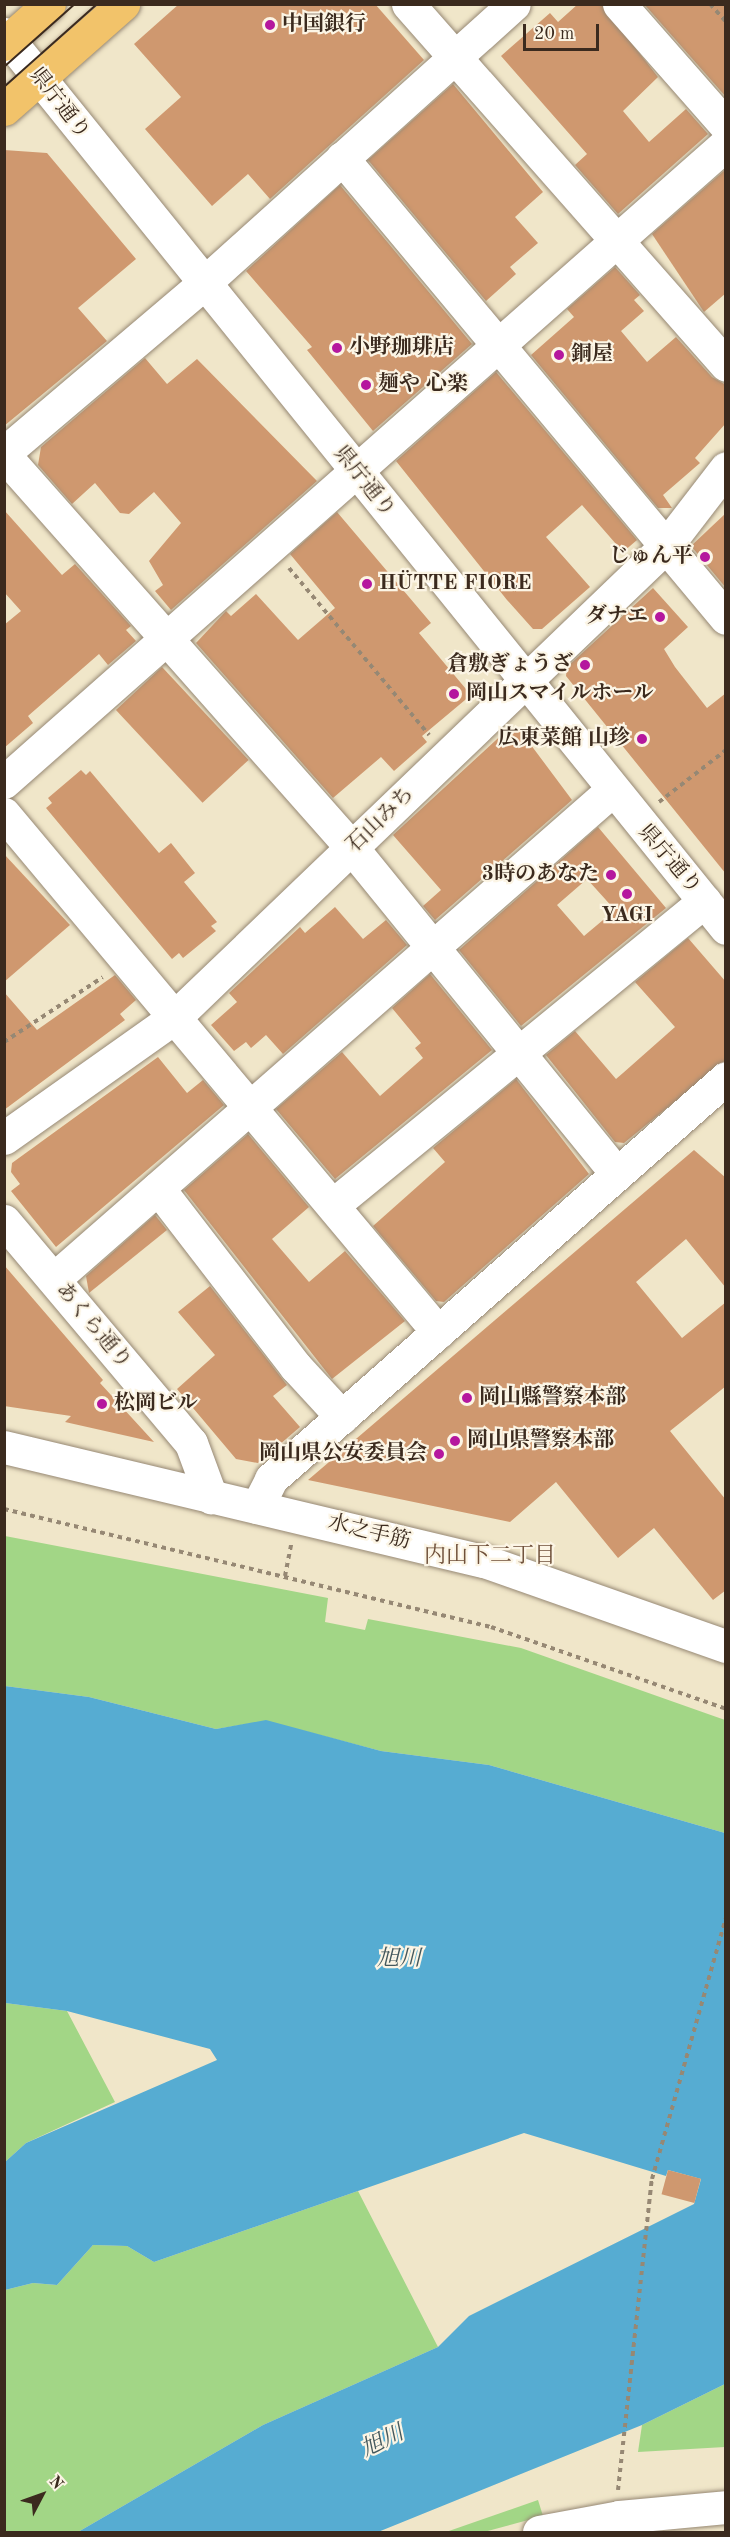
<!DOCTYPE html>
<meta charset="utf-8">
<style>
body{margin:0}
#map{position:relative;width:730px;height:2537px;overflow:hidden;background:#f0e6c9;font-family:"Old Standard TT","Noto Serif JP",serif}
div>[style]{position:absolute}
.green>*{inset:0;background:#a2d686}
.water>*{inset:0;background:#56acd2}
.building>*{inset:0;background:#cf986f;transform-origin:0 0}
.path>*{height:4px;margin-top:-2px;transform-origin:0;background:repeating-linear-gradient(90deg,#968874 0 4.5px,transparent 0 9px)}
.roads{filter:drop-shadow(0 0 2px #968874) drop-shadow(0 0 2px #968874)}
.minor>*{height:33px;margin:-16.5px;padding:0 16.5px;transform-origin:16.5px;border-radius:16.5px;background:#fff}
.major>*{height:33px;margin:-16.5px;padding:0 16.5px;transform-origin:16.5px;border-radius:16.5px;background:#f2c36a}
.tram>*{height:1.5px;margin:-0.75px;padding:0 0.75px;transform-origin:0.75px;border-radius:0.75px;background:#3b2a1e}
.dots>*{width:16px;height:16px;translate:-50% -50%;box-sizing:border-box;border:3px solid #fcf5e5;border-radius:50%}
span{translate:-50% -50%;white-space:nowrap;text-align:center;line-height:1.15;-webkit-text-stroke:4.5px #fcf5e5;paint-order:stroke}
.poi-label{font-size:21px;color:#3b2a1e;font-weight:700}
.left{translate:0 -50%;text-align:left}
.right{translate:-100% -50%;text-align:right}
.street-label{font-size:21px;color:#3b2a1e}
.neighbourhood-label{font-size:22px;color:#6f503a}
.water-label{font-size:22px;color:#44585d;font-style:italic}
.frame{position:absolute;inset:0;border:6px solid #3b2a1e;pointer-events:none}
.north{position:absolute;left:12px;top:2465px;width:60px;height:60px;-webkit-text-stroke:4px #fcf5e5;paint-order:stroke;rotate:49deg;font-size:16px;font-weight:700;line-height:24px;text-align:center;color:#3b2a1e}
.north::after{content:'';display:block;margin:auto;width:21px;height:27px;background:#3b2a1e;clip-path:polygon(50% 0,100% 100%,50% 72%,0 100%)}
.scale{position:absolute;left:523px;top:24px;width:76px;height:27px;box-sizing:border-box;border:3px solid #3b2a1e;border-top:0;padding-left:8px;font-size:18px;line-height:21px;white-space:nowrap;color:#3b2a1e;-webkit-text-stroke:4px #fcf5e5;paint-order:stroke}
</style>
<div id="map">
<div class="green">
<div style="clip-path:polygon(5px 1536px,328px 1598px,325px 1622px,365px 1630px,368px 1619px,521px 1648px,725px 1720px,725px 1833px,489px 1765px,381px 1751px,266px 1721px,216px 1729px,89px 1697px,5px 1686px)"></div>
<div style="clip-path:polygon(5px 2003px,67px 2011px,115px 2102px,26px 2143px,5px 2162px)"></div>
<div style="clip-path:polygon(358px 2191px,438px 2347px,263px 2425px,78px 2532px,5px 2532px,5px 2290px,33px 2283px,57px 2285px,93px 2245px,127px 2246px,154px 2262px)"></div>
<div style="clip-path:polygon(725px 2384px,725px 2447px,638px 2452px,642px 2425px)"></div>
<div style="clip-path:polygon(538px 2500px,543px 2516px,484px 2532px,446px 2532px)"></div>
</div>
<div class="water">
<div style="clip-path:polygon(5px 1686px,89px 1697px,216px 1729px,266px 1720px,381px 1751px,489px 1765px,725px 1833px,725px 2384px,642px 2425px,378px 2532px,78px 2532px,263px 2425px,438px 2347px,469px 2316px,694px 2204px,701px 2179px,668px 2170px,666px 2176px,524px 2133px,154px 2262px,127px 2246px,93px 2245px,57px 2285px,33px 2283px,5px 2290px,5px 2162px,26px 2143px,217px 2060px,210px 2049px,67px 2011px,5px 2003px)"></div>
</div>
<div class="building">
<div style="clip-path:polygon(179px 4px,375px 4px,424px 60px,270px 199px,248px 174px,212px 206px,145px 129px,181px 97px,134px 44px)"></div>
<div style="clip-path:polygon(578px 4px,601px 4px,658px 77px,623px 111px,649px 142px,686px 109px,708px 134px,618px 214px,575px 165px,587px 154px,501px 56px,550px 13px,558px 22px)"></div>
<div style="clip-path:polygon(644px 4px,726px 4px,726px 97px)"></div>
<div style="clip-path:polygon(453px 84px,543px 192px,515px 217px,538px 243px,510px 267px,516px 274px,486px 301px,368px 160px)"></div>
<div style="clip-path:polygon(4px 150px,47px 153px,136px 259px,78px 308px,107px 341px,4px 426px)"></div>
<div style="clip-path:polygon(726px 169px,726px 293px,704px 312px,652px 234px)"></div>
<div style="clip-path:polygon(340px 185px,472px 344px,373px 431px,307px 350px,312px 347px,246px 271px)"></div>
<div style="clip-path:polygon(615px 267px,640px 295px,634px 300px,644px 311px,621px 331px,647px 362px,676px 337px,712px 377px,726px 385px,726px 423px,695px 458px,700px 463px,663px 495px,672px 508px,658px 508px,531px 355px,574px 317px,567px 309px)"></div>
<div style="clip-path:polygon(145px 358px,167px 384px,197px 359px,317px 481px,171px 610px,155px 591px,163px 585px,149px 561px,181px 523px,154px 492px,129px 514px,120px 513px,95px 483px,72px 504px,38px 465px,41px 447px)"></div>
<div style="clip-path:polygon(496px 372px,637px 540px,623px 552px,582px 505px,546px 537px,590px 587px,542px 629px,533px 629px,507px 600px,396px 461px)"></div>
<div style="clip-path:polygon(4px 510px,62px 575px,75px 564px,131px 626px,126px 630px,136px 641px,108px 665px,99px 654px,28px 716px,33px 723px,4px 748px,4px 625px,21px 611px,4px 592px)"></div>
<div style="clip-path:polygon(337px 512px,431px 623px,419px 633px,471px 695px,422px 736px,427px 742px,394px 771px,381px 757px,333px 798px,196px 643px,226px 611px,231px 616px,256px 594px,298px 640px,335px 608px,290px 554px)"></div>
<div style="clip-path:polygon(726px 513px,726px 588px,691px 546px)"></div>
<div style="clip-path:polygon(653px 588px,688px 627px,664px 649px,675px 667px,707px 708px,726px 693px,726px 874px,566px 676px,567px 667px)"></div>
<div style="left:162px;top:667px;width:127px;height:63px;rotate:47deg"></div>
<div style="clip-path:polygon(508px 729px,519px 729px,572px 800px,435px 920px,423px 906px,441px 890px,393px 835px)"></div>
<div style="clip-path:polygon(81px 770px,86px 775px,90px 771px,159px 853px,171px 843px,195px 873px,184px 882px,217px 922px,211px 926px,216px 931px,183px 958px,179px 953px,172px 959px,46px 808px,52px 803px,48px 798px)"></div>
<div style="clip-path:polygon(evenodd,598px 827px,666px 908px,521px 1026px,459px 950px,598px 827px,587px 879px,615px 910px,584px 936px,557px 905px,587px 879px)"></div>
<div style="clip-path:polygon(4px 854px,70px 925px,4px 982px)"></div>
<div style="clip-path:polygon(335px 907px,363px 939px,386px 920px,407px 945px,283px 1054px,266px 1035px,251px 1048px,246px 1042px,234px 1051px,211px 1025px,237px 1002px,229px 993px,300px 927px,305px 933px)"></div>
<div style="clip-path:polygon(688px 938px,726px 982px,726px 1060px,624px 1143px,615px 1142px,546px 1055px,575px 1031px,616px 1079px,623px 1073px,675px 1027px,635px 982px)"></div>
<div style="clip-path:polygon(430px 974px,492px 1050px,335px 1179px,276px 1109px,342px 1052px,380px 1096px,423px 1058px,415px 1048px,421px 1043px,392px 1008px)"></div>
<div style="clip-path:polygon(115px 975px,136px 1000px,120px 1014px,125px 1020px,4px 1110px,4px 992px,37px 1030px)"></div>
<div style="clip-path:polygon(158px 1057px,187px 1093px,203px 1080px,224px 1105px,56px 1247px,11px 1191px,20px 1184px,11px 1172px,12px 1163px)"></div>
<div style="clip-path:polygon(516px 1079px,589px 1174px,444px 1302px,436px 1301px,373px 1226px,445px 1162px,433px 1148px)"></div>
<div style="clip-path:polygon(248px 1134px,309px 1207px,272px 1239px,309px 1282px,345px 1251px,405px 1321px,332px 1379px,184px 1190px)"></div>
<div style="clip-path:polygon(694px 1150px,726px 1178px,726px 1288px,686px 1239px,636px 1282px,682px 1338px,726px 1302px,726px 1386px,670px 1431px,726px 1500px,726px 1590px,713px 1600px,654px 1528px,618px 1558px,556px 1482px,510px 1522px,308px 1480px)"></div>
<div style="clip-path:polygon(155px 1215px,167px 1230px,89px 1293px,86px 1276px)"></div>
<div style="clip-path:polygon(4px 1265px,103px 1380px,100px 1383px,154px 1442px,65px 1422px,71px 1416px,4px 1406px)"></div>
<div style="clip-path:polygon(210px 1286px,287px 1385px,273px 1396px,300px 1427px,258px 1463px,236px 1459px,177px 1389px,215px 1355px,178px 1312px)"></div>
<div style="left:668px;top:2170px;width:34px;height:25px;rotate:15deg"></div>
</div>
<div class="path">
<div style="left:710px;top:4px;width:24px;rotate:48deg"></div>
<div style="left:289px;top:568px;width:218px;rotate:50deg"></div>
<div style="left:659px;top:802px;width:85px;rotate:-37.8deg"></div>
<div style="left:4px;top:1042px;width:118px;rotate:-33.3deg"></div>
<div style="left:4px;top:1509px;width:501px;rotate:13.62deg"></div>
<div style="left:491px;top:1627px;width:249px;rotate:19.2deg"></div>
<div style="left:285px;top:1576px;width:32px;rotate:-79deg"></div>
<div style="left:618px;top:2490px;width:313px;rotate:-83.8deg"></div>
<div style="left:652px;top:2179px;width:271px;rotate:-74.2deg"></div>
</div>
<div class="roads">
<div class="minor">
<div style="left:408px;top:4px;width:481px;rotate:48.6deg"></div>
<div style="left:619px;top:4px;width:162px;rotate:48.7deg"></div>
<div style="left:4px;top:34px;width:1149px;rotate:51.08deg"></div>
<div style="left:342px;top:158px;width:599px;rotate:50.15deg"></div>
<div style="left:4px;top:453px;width:261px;rotate:-40.3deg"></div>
<div style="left:203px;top:284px;width:418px;rotate:-42deg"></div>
<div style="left:4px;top:455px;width:525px;rotate:48.48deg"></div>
<div style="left:352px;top:848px;width:420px;rotate:50.9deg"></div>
<div style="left:4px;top:782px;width:963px;rotate:-41.47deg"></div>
<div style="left:4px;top:814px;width:676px;rotate:50.04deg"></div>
<div style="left:4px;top:1138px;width:209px;rotate:-35.3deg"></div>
<div style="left:175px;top:1017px;width:680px;rotate:-43.81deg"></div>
<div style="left:666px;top:546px;width:98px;rotate:-52.4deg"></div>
<div style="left:158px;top:1188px;width:226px;rotate:52.4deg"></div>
<div style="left:296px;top:1367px;width:68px;rotate:47.4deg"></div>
<div style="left:333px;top:1205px;width:480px;rotate:-39.3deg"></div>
<div style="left:4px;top:1221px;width:290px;rotate:49.9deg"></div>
<div style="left:191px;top:1443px;width:58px;rotate:69.7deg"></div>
<div style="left:54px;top:1279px;width:741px;rotate:-41.22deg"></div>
<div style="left:4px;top:1447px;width:493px;rotate:13.4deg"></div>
<div style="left:484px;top:1561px;width:256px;rotate:19.4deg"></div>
<div style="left:257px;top:1507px;width:31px;rotate:-63deg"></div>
<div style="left:271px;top:1479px;width:606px;rotate:-41.39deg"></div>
<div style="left:539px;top:2532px;width:81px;rotate:-10.6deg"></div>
<div style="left:619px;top:2517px;width:107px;rotate:-5.3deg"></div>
</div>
<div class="major">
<div style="left:4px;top:44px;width:60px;rotate:-41.6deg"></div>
<div style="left:4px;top:109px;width:159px;rotate:-41.4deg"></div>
</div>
</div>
<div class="tram">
<div style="left:4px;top:67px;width:95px;rotate:-41.6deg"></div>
<div style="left:4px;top:87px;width:125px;rotate:-41.7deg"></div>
</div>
<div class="dots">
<div style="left:270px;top:25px;background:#b5179e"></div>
<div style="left:337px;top:348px;background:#b5179e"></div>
<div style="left:559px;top:355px;background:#b5179e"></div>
<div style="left:366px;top:385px;background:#b5179e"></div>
<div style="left:705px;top:557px;background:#b5179e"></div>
<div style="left:367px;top:584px;background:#b5179e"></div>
<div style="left:660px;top:617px;background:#b5179e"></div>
<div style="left:585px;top:665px;background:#b5179e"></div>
<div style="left:454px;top:694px;background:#b5179e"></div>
<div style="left:642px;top:739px;background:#b5179e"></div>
<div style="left:611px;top:875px;background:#b5179e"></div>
<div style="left:627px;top:894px;background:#b5179e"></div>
<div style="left:467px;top:1398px;background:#b5179e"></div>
<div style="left:102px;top:1404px;background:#b5179e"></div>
<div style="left:455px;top:1441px;background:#b5179e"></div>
<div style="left:439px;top:1454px;background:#b5179e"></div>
</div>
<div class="poi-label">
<span class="left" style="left:282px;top:25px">中国銀行</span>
<span class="left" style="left:349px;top:348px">小野珈琲店</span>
<span class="left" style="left:571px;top:355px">銅屋</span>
<span class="left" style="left:378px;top:385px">麺や 心楽</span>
<span class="right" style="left:693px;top:557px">じゅん平</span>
<span class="left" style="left:379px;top:584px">HÜTTE FIORE</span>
<span class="right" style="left:648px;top:617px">ダナエ</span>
<span class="right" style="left:573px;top:665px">倉敷ぎょうざ</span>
<span class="left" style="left:466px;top:694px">岡山スマイルホール</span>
<span class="right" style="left:630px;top:739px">広東菜館 山珍</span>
<span class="right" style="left:599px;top:875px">3時のあなた</span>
<span style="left:627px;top:916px">YAGI</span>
<span class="left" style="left:479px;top:1398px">岡山縣警察本部</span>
<span class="left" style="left:114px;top:1404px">松岡ビル</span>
<span class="left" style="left:467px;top:1441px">岡山県警察本部</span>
<span class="right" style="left:427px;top:1454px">岡山県公安委員会</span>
</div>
<div class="street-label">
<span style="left:59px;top:104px;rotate:52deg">県庁通り</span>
<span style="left:364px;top:482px;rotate:51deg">県庁通り</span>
<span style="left:381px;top:820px;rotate:-44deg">石山みち</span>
<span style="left:669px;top:860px;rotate:49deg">県庁通り</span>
<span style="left:93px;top:1326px;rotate:50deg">あくら通り</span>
<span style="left:369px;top:1533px;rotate:14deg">水之手筋</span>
</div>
<div class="neighbourhood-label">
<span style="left:490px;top:1557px">内山下二丁目</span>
</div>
<div class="water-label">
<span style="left:399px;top:1960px">旭川</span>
<span style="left:383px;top:2442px;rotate:-26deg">旭川</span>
</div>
<div class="frame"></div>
<div class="north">N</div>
<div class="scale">20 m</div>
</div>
